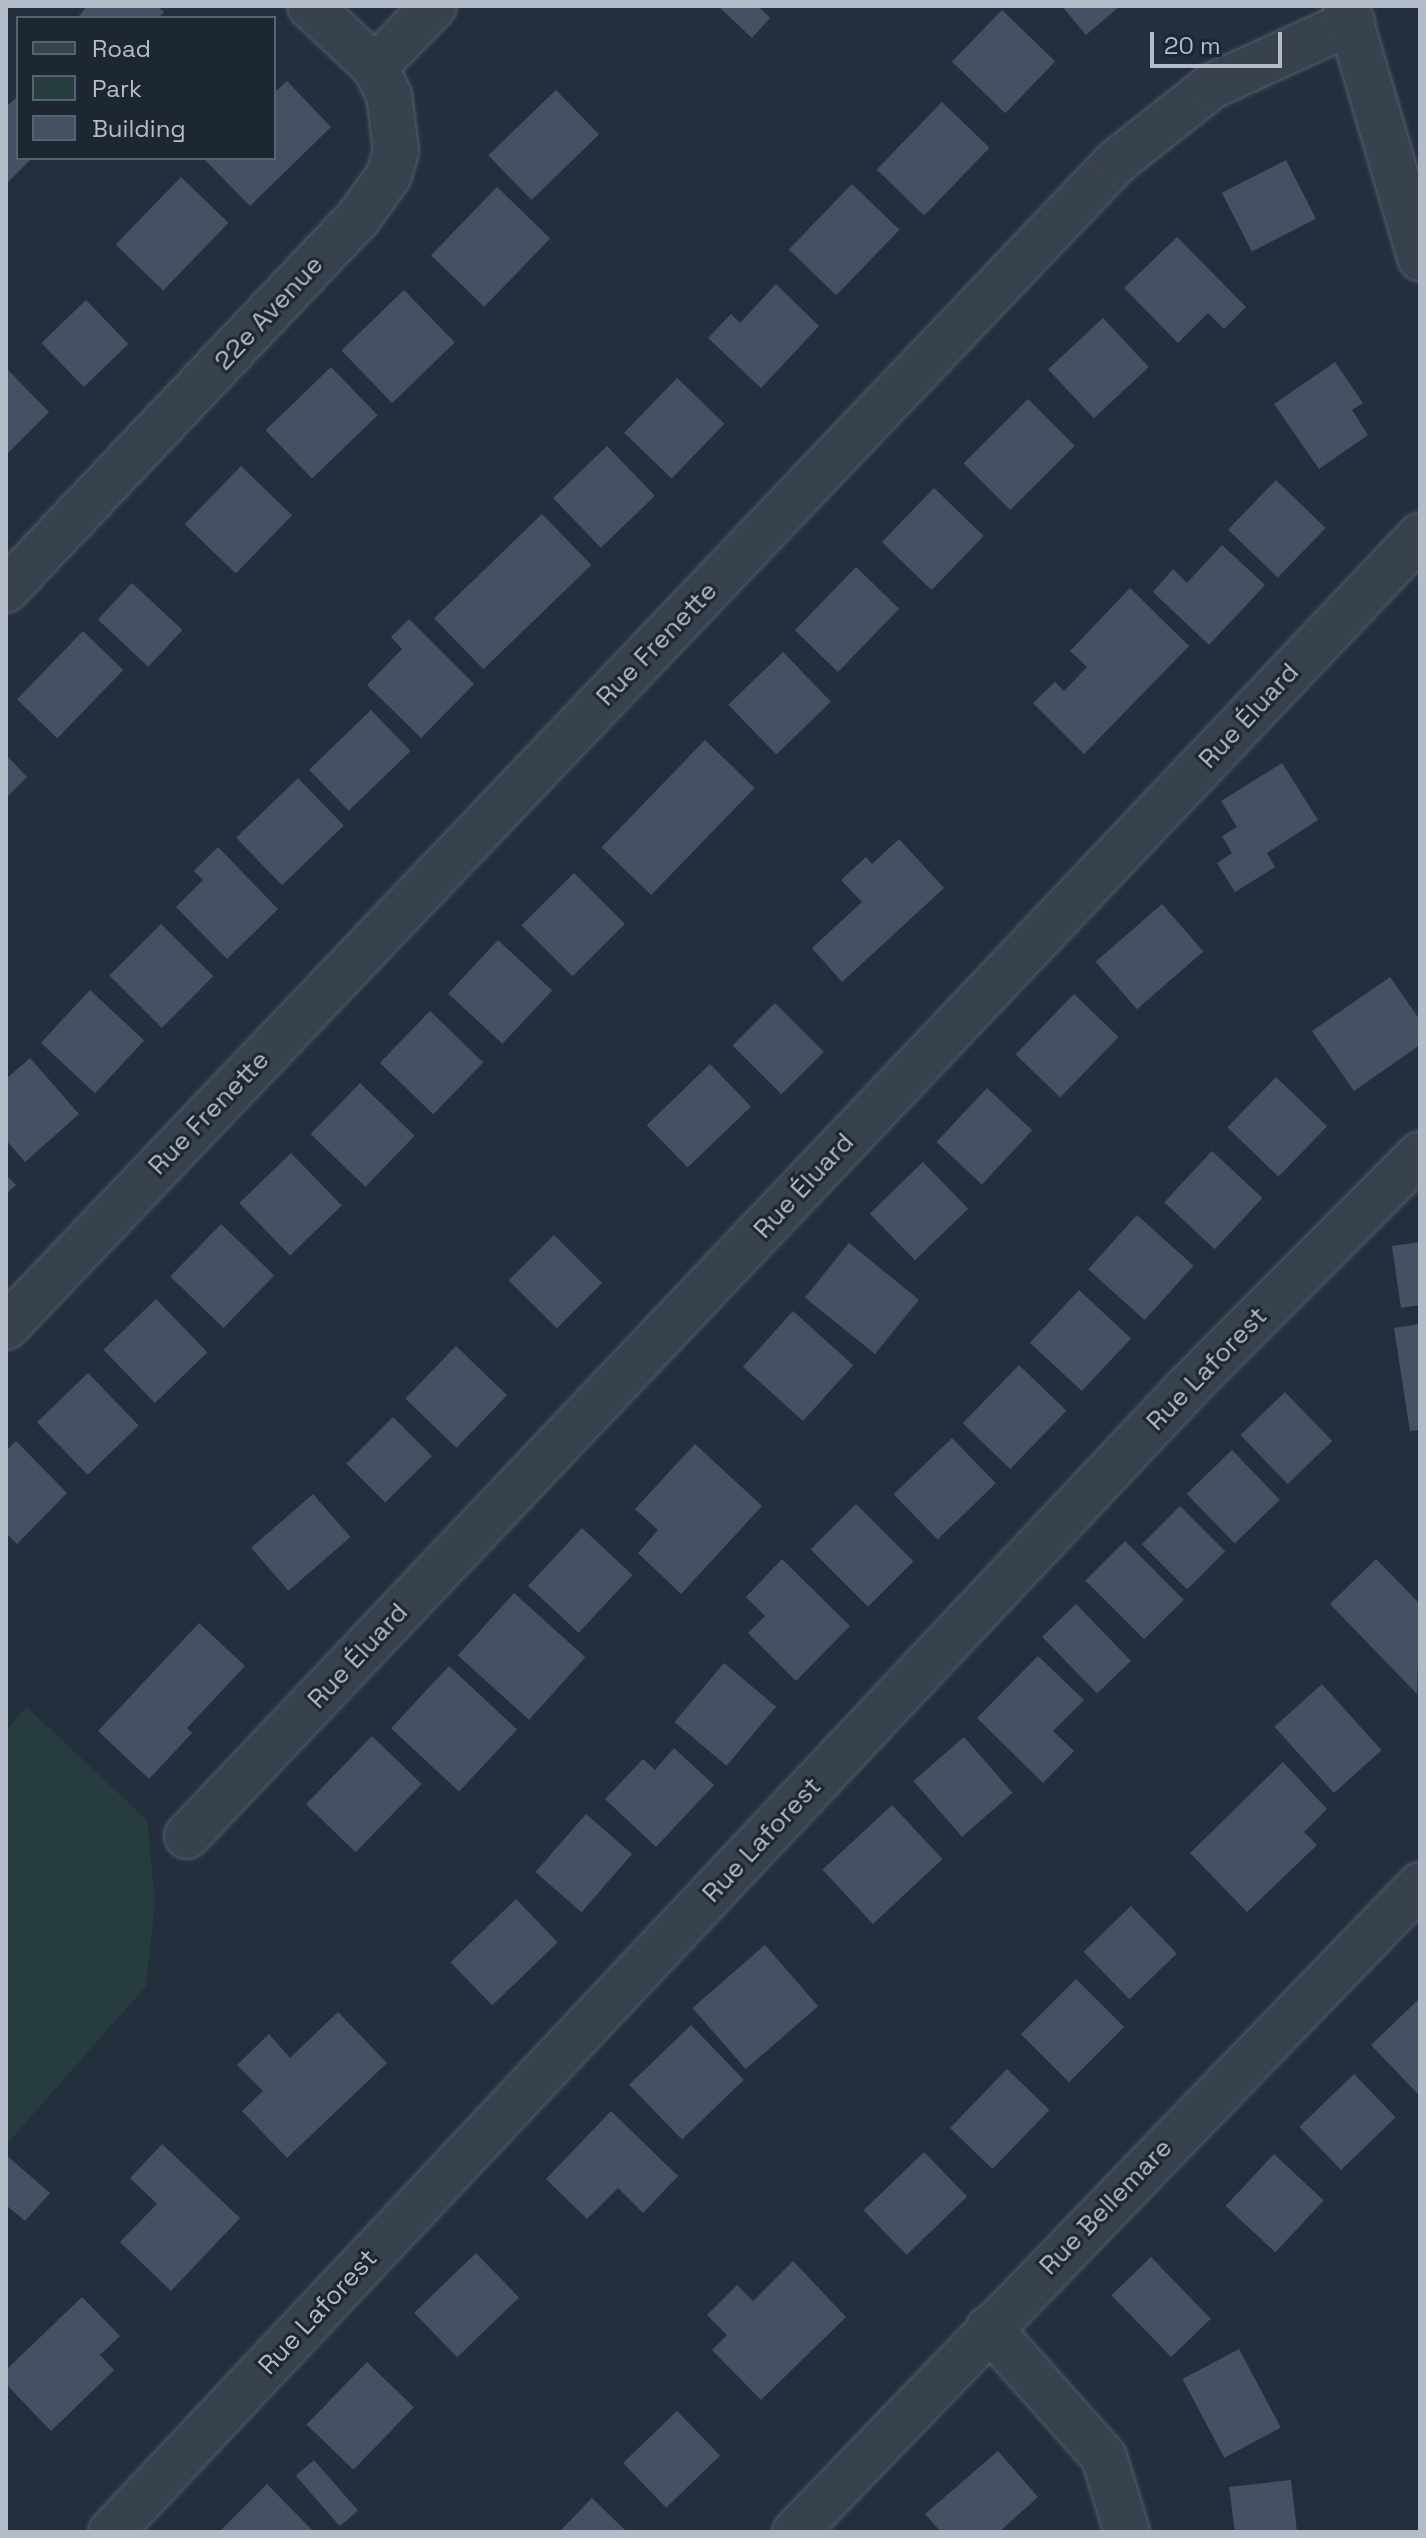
<!DOCTYPE html>
<meta charset="utf-8">
<style>
body{margin:0}
#map{position:relative;width:1426px;height:2538px;overflow:hidden;background:#242f3e;font-family:"Space Grotesk",sans-serif}
div>[style]{position:absolute}
.green>*{inset:0;background:#263c3f}
.building>*{inset:0;background:#455162;transform-origin:0 0}
.roads{filter:drop-shadow(0 0 2px #565f6c) drop-shadow(0 0 2px #565f6c)}
.minor>*{height:44px;margin:-22px;padding:0 22px;transform-origin:22px;border-radius:22px;background:#38414e}
.tertiary>*{height:44px;margin:-22px;padding:0 22px;transform-origin:22px;border-radius:22px;background:#38414e}
span{translate:-50% -50%;white-space:nowrap;text-align:center;line-height:1.15;-webkit-text-stroke:6px #1d2633;paint-order:stroke}
.street-label{font-size:26px;color:#b4bcc9}
.frame{position:absolute;inset:0;border:8px solid #b4bcc9;pointer-events:none}
.legend{position:absolute;left:16px;top:16px;width:260px;height:144px;box-sizing:border-box;background:#1d2633;border:2px solid #59626f;margin:0;padding:10px 14px;list-style:none;font-size:24px;color:#b4bcc9}
.legend li{display:flex;align-items:center;gap:16px;height:40px}
.legend b{width:40px;border:2px solid #59626f}
.scale{position:absolute;left:1150px;top:32px;width:132px;height:36px;box-sizing:border-box;border:4px solid #b4bcc9;border-top:0;padding-left:10px;font-size:24px;line-height:28px;white-space:nowrap;color:#b4bcc9;-webkit-text-stroke:6px #1d2633;paint-order:stroke}
</style>
<div id="map">
<div class="green">
<div style="clip-path:polygon(27px 1707px,147px 1820px,155px 1902px,146px 1986px,6px 2145px,6px 1730px)"></div>
</div>
<div class="building">
<div style="clip-path:polygon(87px 6px,157px 6px,164px 12px,158px 18px,77px 18px)"></div>
<div style="clip-path:polygon(718px 6px,758px 6px,770px 18px,752px 38px)"></div>
<div style="clip-path:polygon(1062px 6px,1120px 6px,1086px 35px)"></div>
<div style="left:1002px;top:10px;width:74px;height:72px;rotate:44deg"></div>
<div style="clip-path:polygon(287px 81px,331px 127px,250px 206px,205px 160px,274px 158px,274px 93px)"></div>
<div style="left:556px;top:90px;width:62px;height:94px;rotate:46deg"></div>
<div style="clip-path:polygon(18px 96px,18px 158px,32px 158px,6px 184px,6px 107px)"></div>
<div style="left:942px;top:102px;width:66px;height:94px;rotate:44deg"></div>
<div style="left:1286px;top:160px;width:66px;height:72px;rotate:63deg"></div>
<div style="left:181px;top:177px;width:66px;height:94px;rotate:44deg"></div>
<div style="left:852px;top:184px;width:66px;height:91px;rotate:44deg"></div>
<div style="left:497px;top:187px;width:74px;height:95px;rotate:44deg"></div>
<div style="clip-path:polygon(1177px 237px,1246px 307px,1224px 329px,1208px 313px,1178px 343px,1124px 288px)"></div>
<div style="clip-path:polygon(776px 284px,819px 326px,761px 388px,708px 338px,731px 314px,740px 323px)"></div>
<div style="left:404px;top:290px;width:73px;height:87px;rotate:46deg"></div>
<div style="left:86px;top:300px;width:61px;height:62px;rotate:46deg"></div>
<div style="left:1103px;top:318px;width:67px;height:75px;rotate:47deg"></div>
<div style="clip-path:polygon(1335px 362px,1363px 403px,1352px 410px,1368px 435px,1319px 469px,1274px 404px)"></div>
<div style="left:331px;top:367px;width:67px;height:91px;rotate:46deg"></div>
<div style="clip-path:polygon(6px 368px,49px 412px,6px 455px)"></div>
<div style="left:677px;top:378px;width:66px;height:76px;rotate:44deg"></div>
<div style="left:1028px;top:399px;width:66px;height:91px;rotate:45deg"></div>
<div style="left:607px;top:446px;width:69px;height:75px;rotate:46deg"></div>
<div style="left:241px;top:466px;width:71px;height:81px;rotate:44deg"></div>
<div style="left:1276px;top:480px;width:69px;height:69px;rotate:44deg"></div>
<div style="left:934px;top:488px;width:69px;height:75px;rotate:44deg"></div>
<div style="left:542px;top:514px;width:71px;height:150px;rotate:46deg"></div>
<div style="clip-path:polygon(1222px 545px,1265px 585px,1209px 645px,1153px 592px,1173px 569px,1187px 583px)"></div>
<div style="left:856px;top:567px;width:60px;height:88px;rotate:44deg"></div>
<div style="left:132px;top:583px;width:69px;height:50px;rotate:43deg"></div>
<div style="clip-path:polygon(1130px 588px,1189px 646px,1084px 754px,1033px 703px,1055px 682px,1064px 691px,1087px 667px,1070px 651px)"></div>
<div style="clip-path:polygon(409px 619px,474px 684px,421px 738px,367px 685px,402px 649px,391px 637px)"></div>
<div style="left:83px;top:631px;width:56px;height:95px;rotate:44deg"></div>
<div style="left:783px;top:652px;width:69px;height:76px;rotate:46deg"></div>
<div style="left:371px;top:710px;width:57px;height:86px;rotate:46deg"></div>
<div style="left:705px;top:740px;width:69px;height:149px;rotate:44deg"></div>
<div style="clip-path:polygon(6px 755px,27px 777px,6px 798px)"></div>
<div style="clip-path:polygon(1282px 763px,1318px 820px,1267px 853px,1275px 867px,1235px 892px,1217px 863px,1232px 853px,1222px 836px,1237px 827px,1221px 801px)"></div>
<div style="left:298px;top:778px;width:66px;height:86px;rotate:46deg"></div>
<div style="clip-path:polygon(899px 839px,944px 888px,842px 982px,812px 948px,862px 902px,841px 880px,866px 857px,872px 864px)"></div>
<div style="clip-path:polygon(218px 847px,278px 909px,227px 959px,176px 907px,203px 880px,194px 871px)"></div>
<div style="left:574px;top:873px;width:72px;height:74px;rotate:45deg"></div>
<div style="left:1162px;top:904px;width:63px;height:88px;rotate:49deg"></div>
<div style="left:161px;top:924px;width:74px;height:73px;rotate:45deg"></div>
<div style="left:498px;top:940px;width:74px;height:73px;rotate:43deg"></div>
<div style="clip-path:polygon(1390px 977px,1420px 1020px,1420px 1045px,1354px 1091px,1312px 1031px)"></div>
<div style="left:90px;top:990px;width:74px;height:72px;rotate:43deg"></div>
<div style="left:1074px;top:994px;width:62px;height:84px;rotate:44deg"></div>
<div style="left:775px;top:1003px;width:69px;height:60px;rotate:45deg"></div>
<div style="left:430px;top:1011px;width:74px;height:72px;rotate:44deg"></div>
<div style="clip-path:polygon(30px 1058px,79px 1114px,25px 1162px,6px 1140px,6px 1079px)"></div>
<div style="left:710px;top:1064px;width:59px;height:88px;rotate:46deg"></div>
<div style="left:1276px;top:1077px;width:71px;height:70px;rotate:44deg"></div>
<div style="left:360px;top:1083px;width:76px;height:71px;rotate:44deg"></div>
<div style="left:987px;top:1088px;width:62px;height:74px;rotate:43deg"></div>
<div style="left:1212px;top:1151px;width:69px;height:70px;rotate:43deg"></div>
<div style="left:291px;top:1153px;width:73px;height:72px;rotate:46deg"></div>
<div style="left:923px;top:1162px;width:65px;height:74px;rotate:46deg"></div>
<div style="clip-path:polygon(6px 1175px,16px 1185px,6px 1194px)"></div>
<div style="left:1137px;top:1215px;width:76px;height:73px;rotate:42deg"></div>
<div style="left:221px;top:1224px;width:74px;height:73px;rotate:44deg"></div>
<div style="left:554px;top:1235px;width:68px;height:64px;rotate:45deg"></div>
<div style="clip-path:polygon(1420px 1242px,1420px 1305px,1401px 1308px,1392px 1246px)"></div>
<div style="left:849px;top:1243px;width:90px;height:70px;rotate:39deg"></div>
<div style="left:1079px;top:1290px;width:71px;height:72px;rotate:43deg"></div>
<div style="left:156px;top:1299px;width:74px;height:73px;rotate:46deg"></div>
<div style="left:793px;top:1311px;width:81px;height:75px;rotate:42deg"></div>
<div style="clip-path:polygon(1420px 1324px,1420px 1430px,1410px 1431px,1394px 1328px)"></div>
<div style="left:456px;top:1346px;width:71px;height:73px;rotate:44deg"></div>
<div style="left:1019px;top:1365px;width:66px;height:81px;rotate:44deg"></div>
<div style="left:88px;top:1373px;width:73px;height:71px;rotate:46deg"></div>
<div style="left:1285px;top:1392px;width:68px;height:62px;rotate:46deg"></div>
<div style="left:393px;top:1417px;width:55px;height:66px;rotate:45deg"></div>
<div style="left:952px;top:1438px;width:63px;height:81px;rotate:46deg"></div>
<div style="clip-path:polygon(16px 1441px,67px 1493px,17px 1544px,6px 1533px,6px 1451px)"></div>
<div style="clip-path:polygon(695px 1444px,762px 1506px,681px 1594px,638px 1553px,658px 1530px,635px 1509px)"></div>
<div style="left:1232px;top:1450px;width:69px;height:63px;rotate:46deg"></div>
<div style="left:313px;top:1494px;width:57px;height:82px;rotate:49deg"></div>
<div style="left:856px;top:1504px;width:81px;height:64px;rotate:45deg"></div>
<div style="left:1180px;top:1506px;width:64px;height:54px;rotate:45deg"></div>
<div style="left:582px;top:1528px;width:69px;height:79px;rotate:43deg"></div>
<div style="left:1125px;top:1541px;width:83px;height:56px;rotate:45deg"></div>
<div style="clip-path:polygon(782px 1559px,850px 1626px,796px 1681px,748px 1633px,765px 1616px,746px 1597px)"></div>
<div style="clip-path:polygon(1376px 1559px,1420px 1604px,1417px 1694px,1330px 1604px)"></div>
<div style="left:514px;top:1593px;width:96px;height:84px;rotate:42deg"></div>
<div style="left:1076px;top:1604px;width:79px;height:47px;rotate:46deg"></div>
<div style="clip-path:polygon(199px 1623px,245px 1666px,187px 1728px,192px 1733px,149px 1779px,98px 1731px)"></div>
<div style="clip-path:polygon(1038px 1656px,1084px 1700px,1053px 1731px,1074px 1751px,1043px 1783px,977px 1718px)"></div>
<div style="left:724px;top:1663px;width:68px;height:77px;rotate:40deg"></div>
<div style="left:449px;top:1666px;width:93px;height:85px;rotate:43deg"></div>
<div style="left:1322px;top:1684px;width:89px;height:64px;rotate:48deg"></div>
<div style="left:372px;top:1736px;width:69px;height:95px;rotate:44deg"></div>
<div style="left:964px;top:1737px;width:74px;height:67px;rotate:49deg"></div>
<div style="clip-path:polygon(674px 1748px,714px 1785px,656px 1847px,605px 1799px,643px 1759px,655px 1770px)"></div>
<div style="clip-path:polygon(1283px 1762px,1327px 1809px,1304px 1832px,1317px 1845px,1247px 1912px,1190px 1853px)"></div>
<div style="left:892px;top:1805px;width:74px;height:95px;rotate:47deg"></div>
<div style="left:586px;top:1814px;width:61px;height:77px;rotate:41deg"></div>
<div style="left:516px;top:1899px;width:60px;height:91px;rotate:46deg"></div>
<div style="left:1131px;top:1906px;width:66px;height:66px;rotate:46deg"></div>
<div style="left:765px;top:1945px;width:81px;height:96px;rotate:49deg"></div>
<div style="left:1076px;top:1979px;width:68px;height:78px;rotate:45deg"></div>
<div style="clip-path:polygon(1420px 1998px,1420px 2096px,1371px 2045px)"></div>
<div style="clip-path:polygon(338px 2012px,387px 2063px,287px 2158px,242px 2111px,263px 2091px,237px 2065px,269px 2034px,290px 2058px)"></div>
<div style="left:691px;top:2025px;width:76px;height:86px;rotate:46deg"></div>
<div style="left:1007px;top:2069px;width:59px;height:82px;rotate:44deg"></div>
<div style="left:1354px;top:2074px;width:60px;height:76px;rotate:46deg"></div>
<div style="clip-path:polygon(611px 2111px,678px 2176px,643px 2213px,618px 2188px,587px 2219px,546px 2179px)"></div>
<div style="clip-path:polygon(162px 2144px,240px 2218px,171px 2291px,120px 2242px,157px 2204px,130px 2178px)"></div>
<div style="left:924px;top:2152px;width:62px;height:84px;rotate:46deg"></div>
<div style="left:1274px;top:2154px;width:68px;height:71px;rotate:43deg"></div>
<div style="clip-path:polygon(6px 2155px,50px 2193px,25px 2221px,6px 2205px)"></div>
<div style="left:476px;top:2253px;width:62px;height:86px;rotate:46deg"></div>
<div style="left:1151px;top:2257px;width:86px;height:55px;rotate:46deg"></div>
<div style="clip-path:polygon(793px 2261px,846px 2317px,761px 2400px,712px 2350px,727px 2335px,707px 2315px,737px 2285px,753px 2301px)"></div>
<div style="clip-path:polygon(82px 2297px,120px 2336px,100px 2355px,114px 2370px,51px 2431px,6px 2384px,6px 2370px)"></div>
<div style="left:1239px;top:2349px;width:89px;height:64px;rotate:62deg"></div>
<div style="left:367px;top:2362px;width:65px;height:87px;rotate:44deg"></div>
<div style="left:677px;top:2411px;width:62px;height:75px;rotate:46deg"></div>
<div style="clip-path:polygon(998px 2451px,1038px 2497px,999px 2532px,941px 2532px,925px 2514px)"></div>
<div style="left:314px;top:2460px;width:67px;height:24px;rotate:49deg"></div>
<div style="clip-path:polygon(1291px 2480px,1297px 2532px,1235px 2532px,1229px 2487px)"></div>
<div style="clip-path:polygon(267px 2484px,312px 2530px,219px 2532px)"></div>
<div style="clip-path:polygon(592px 2498px,627px 2532px,559px 2532px)"></div>
</div>
<div class="roads">
<div class="minor">
<div style="left:375px;top:67px;width:85px;rotate:-46deg"></div>
<div style="left:6px;top:590px;width:514px;rotate:-46.58deg"></div>
<div style="left:359px;top:217px;width:52px;rotate:-54.5deg"></div>
<div style="left:389px;top:175px;width:25px;rotate:-74deg"></div>
<div style="left:396px;top:151px;width:56px;rotate:-97.1deg"></div>
<div style="left:389px;top:95px;width:31px;rotate:-117deg"></div>
<div style="left:375px;top:67px;width:89px;rotate:-136.8deg"></div>
<div style="left:6px;top:1327px;width:1609px;rotate:-46.38deg"></div>
<div style="left:1116px;top:162px;width:122px;rotate:-38.4deg"></div>
<div style="left:1212px;top:86px;width:154px;rotate:-24.6deg"></div>
<div style="left:187px;top:1836px;width:1792px;rotate:-46.52deg"></div>
<div style="left:989px;top:2328px;width:173px;rotate:48.3deg"></div>
<div style="left:1104px;top:2457px;width:78px;rotate:73deg"></div>
<div style="left:111px;top:2532px;width:1571px;rotate:-46.75deg"></div>
<div style="left:1187px;top:1388px;width:330px;rotate:-45.1deg"></div>
<div style="left:795px;top:2532px;width:900px;rotate:-45.99deg"></div>
</div>
<div class="tertiary">
<div style="left:1346px;top:6px;width:263px;rotate:73.6deg"></div>
</div>
</div>
<div class="street-label">
<span style="left:269px;top:313px;rotate:-47deg">22e Avenue</span>
<span style="left:657px;top:644px;rotate:-46deg">Rue Frenette</span>
<span style="left:1249px;top:716px;rotate:-47deg">Rue Éluard</span>
<span style="left:209px;top:1113px;rotate:-46deg">Rue Frenette</span>
<span style="left:804px;top:1186px;rotate:-47deg">Rue Éluard</span>
<span style="left:1207px;top:1369px;rotate:-46deg">Rue Laforest</span>
<span style="left:358px;top:1656px;rotate:-47deg">Rue Éluard</span>
<span style="left:762px;top:1840px;rotate:-47deg">Rue Laforest</span>
<span style="left:1106px;top:2207px;rotate:-46deg">Rue Bellemare</span>
<span style="left:318px;top:2312px;rotate:-47deg">Rue Laforest</span>
</div>
<div class="frame"></div>
<ul class="legend">
<li><b style="height:10px;background:#38414e"></b>Road</li>
<li><b style="height:22px;background:#263c3f"></b>Park</li>
<li><b style="height:22px;background:#455162"></b>Building</li>
</ul>
<div class="scale">20 m</div>
</div>
